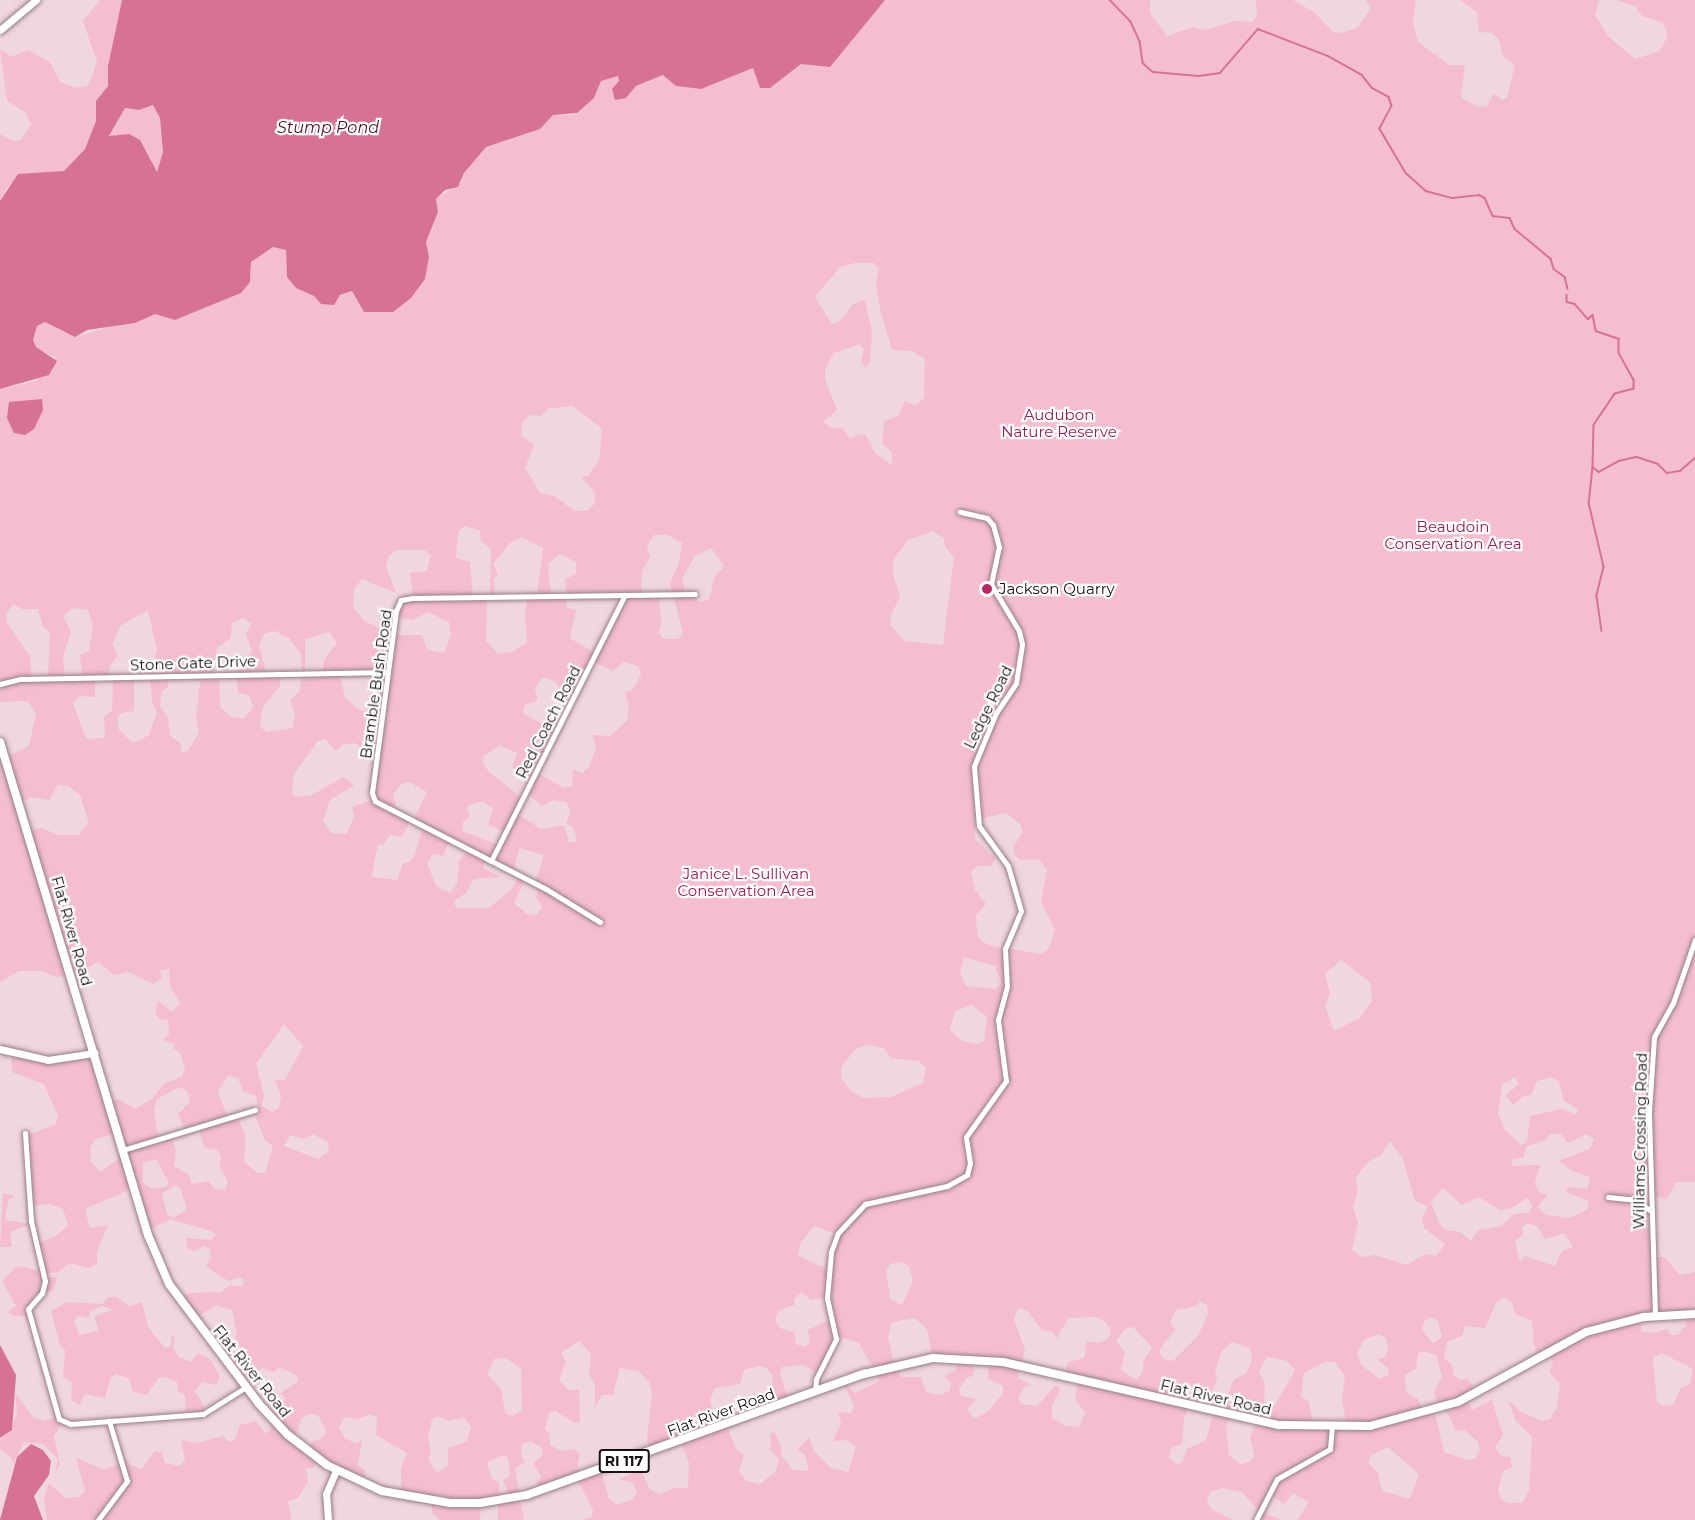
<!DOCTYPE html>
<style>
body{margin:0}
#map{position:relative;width:1695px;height:1520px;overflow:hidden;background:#f0d6dd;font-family:Montserrat,sans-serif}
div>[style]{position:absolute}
.green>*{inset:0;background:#f4bece}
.water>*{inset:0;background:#d67294}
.stream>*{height:1.5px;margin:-0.75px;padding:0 0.75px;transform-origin:0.75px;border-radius:0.75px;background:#d67294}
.roads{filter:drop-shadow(0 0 2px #967f85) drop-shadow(0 0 2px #967f85)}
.minor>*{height:5px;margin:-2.5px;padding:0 2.5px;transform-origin:2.5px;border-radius:2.5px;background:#fff}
.tertiary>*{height:7px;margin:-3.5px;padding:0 3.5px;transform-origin:3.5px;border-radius:3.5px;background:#fff}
.primary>*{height:8px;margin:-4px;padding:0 4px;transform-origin:4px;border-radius:4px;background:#fff}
.dots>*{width:16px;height:16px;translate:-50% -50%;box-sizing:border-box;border:3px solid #fff;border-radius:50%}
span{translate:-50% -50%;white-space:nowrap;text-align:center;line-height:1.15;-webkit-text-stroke:4.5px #fff;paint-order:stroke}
.shield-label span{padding:2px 4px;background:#fff;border:2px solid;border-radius:4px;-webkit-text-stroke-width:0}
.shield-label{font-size:14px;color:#191013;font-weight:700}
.park-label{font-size:15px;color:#951d52}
.poi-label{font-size:15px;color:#191013}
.left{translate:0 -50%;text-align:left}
.street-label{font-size:15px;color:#191013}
.water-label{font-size:16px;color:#4b0d28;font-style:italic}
</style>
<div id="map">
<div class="green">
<div style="clip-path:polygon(100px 0,122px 0,108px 66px,108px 86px,96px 101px,96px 121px,85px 149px,64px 171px,28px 176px,7px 187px,0 201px,0 134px,13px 141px,21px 140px,31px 124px,26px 113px,7px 101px,0 49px,12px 57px,28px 50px,50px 62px,60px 82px,76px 88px,88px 86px,97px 62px,83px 21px)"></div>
<div style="clip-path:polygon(evenodd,885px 0,1150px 0,1150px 13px,1167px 36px,1193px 27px,1204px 30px,1235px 21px,1252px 22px,1257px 16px,1256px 0,1293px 0,1315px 13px,1333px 32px,1343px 33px,1358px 27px,1371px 8px,1366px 0,1416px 0,1413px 23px,1418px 42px,1449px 65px,1465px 65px,1461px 98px,1478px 107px,1487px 106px,1494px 93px,1502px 100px,1507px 98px,1515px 65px,1503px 57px,1499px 40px,1492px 33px,1479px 32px,1477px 12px,1460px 0,1599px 0,1595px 15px,1609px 37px,1635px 59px,1660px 51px,1667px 37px,1666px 29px,1661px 22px,1642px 16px,1635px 6px,1617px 0,1695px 0,1695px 1182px,1676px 1182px,1667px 1199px,1651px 1196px,1649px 1225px,1651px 1257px,1664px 1257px,1680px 1275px,1695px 1272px,1695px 1520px,1297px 1520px,1309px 1502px,1293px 1493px,1284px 1504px,1270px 1494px,1261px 1512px,1281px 1520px,1256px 1520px,1260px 1512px,1242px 1492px,1223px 1488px,1210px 1492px,1207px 1502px,1212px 1510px,1233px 1520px,582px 1520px,592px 1517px,593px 1510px,577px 1479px,539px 1490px,537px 1483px,541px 1477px,533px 1463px,541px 1457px,543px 1449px,531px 1441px,522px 1444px,521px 1455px,525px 1462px,515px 1468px,524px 1520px,498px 1520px,498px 1501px,481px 1503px,480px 1520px,440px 1520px,432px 1513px,432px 1502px,401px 1496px,401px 1468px,407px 1453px,376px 1435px,377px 1418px,370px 1414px,359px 1419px,345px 1417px,339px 1427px,345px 1438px,355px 1443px,362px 1441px,358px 1465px,366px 1472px,362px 1483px,318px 1460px,313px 1468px,306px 1468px,308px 1481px,298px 1498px,288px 1502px,291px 1520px,47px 1520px,44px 1498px,49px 1483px,65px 1498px,79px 1497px,85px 1491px,76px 1458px,104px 1470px,127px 1460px,130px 1465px,142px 1469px,155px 1451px,162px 1453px,165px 1463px,180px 1466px,185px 1460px,181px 1440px,197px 1443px,223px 1436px,229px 1442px,235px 1439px,240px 1425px,256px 1421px,266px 1434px,274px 1424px,266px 1412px,274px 1404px,282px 1403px,286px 1398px,280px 1394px,298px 1381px,297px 1376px,280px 1367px,274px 1372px,262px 1368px,243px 1384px,221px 1355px,231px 1349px,237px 1333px,232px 1310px,216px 1305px,194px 1319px,179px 1298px,190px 1293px,221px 1292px,230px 1285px,242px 1287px,244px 1280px,241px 1277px,228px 1281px,206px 1266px,211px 1258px,210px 1249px,204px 1246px,194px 1251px,187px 1248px,186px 1238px,210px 1240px,217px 1235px,211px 1231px,170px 1219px,147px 1231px,133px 1188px,85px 1209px,90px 1228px,108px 1225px,97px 1252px,97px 1263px,89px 1268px,70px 1263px,57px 1273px,44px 1273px,45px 1277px,57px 1277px,53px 1291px,42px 1293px,29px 1316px,14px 1316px,8px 1312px,16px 1306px,2px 1281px,17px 1266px,41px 1271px,36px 1244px,56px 1236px,68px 1225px,63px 1209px,50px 1204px,30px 1206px,27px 1135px,55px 1125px,58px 1116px,44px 1084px,12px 1072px,11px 1053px,39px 1060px,91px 1054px,109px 1102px,118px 1099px,135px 1109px,152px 1099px,165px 1083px,182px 1077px,185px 1068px,180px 1053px,173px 1048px,175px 1044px,163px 1040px,169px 1035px,168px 1020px,159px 1019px,155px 1012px,158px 1001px,172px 1012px,180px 1003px,170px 986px,169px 969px,160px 970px,162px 978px,153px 984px,128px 972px,114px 975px,98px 962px,89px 967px,87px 983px,75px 988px,70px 974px,57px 977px,41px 971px,19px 971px,0 982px,0 749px,7px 757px,29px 746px,36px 714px,28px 701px,0 702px,0 389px,36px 381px,56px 358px,36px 348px,33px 340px,37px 326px,45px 322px,64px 332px,82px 335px,155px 314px,175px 320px,241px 293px,251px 276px,251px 262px,273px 247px,286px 249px,287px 277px,296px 288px,314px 296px,321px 304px,352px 291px,364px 312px,393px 312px,416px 292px,429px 257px,426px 242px,438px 212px,436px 199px,461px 183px,464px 173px,486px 147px,530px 133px,553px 115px,573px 115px,594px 98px,601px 81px,618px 75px,626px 98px,636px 86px,664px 75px,676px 86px,700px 89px,753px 68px,761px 88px,770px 88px,801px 64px,830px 66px,885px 0,855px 263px,874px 263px,879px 268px,876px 283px,880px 309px,892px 350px,912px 351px,925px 359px,924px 398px,915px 405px,905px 401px,898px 416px,884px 421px,882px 443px,892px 453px,892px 465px,875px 453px,866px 435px,859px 434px,850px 439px,843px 428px,832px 428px,823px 422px,837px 410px,825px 379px,825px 369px,834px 353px,860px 344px,864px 349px,861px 361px,866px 368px,870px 361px,872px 333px,865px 300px,853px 304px,840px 321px,832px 324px,815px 297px,840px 267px,855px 263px,885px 0,573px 406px,602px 429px,599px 460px,588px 476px,581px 476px,595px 493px,594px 504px,588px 511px,575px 511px,554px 496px,540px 493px,525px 468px,534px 445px,521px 435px,523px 422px,529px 415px,541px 416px,549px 408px,573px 406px,885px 0,464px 526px,480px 530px,481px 541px,491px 549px,490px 596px,495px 596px,494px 579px,498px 574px,493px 564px,510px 543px,522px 537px,543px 548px,537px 595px,528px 597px,525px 615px,527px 643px,512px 652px,498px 654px,486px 641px,487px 596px,473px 596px,470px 562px,456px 558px,458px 532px,464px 526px,885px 0,933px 531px,944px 538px,945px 547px,954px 557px,943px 645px,905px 641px,891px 626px,890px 617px,900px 597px,893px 574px,894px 559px,908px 540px,933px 531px,885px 0,654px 535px,668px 535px,682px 543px,679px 563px,670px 583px,683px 633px,678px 639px,663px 639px,659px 632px,662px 622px,658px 595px,641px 594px,642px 571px,650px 557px,647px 546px,654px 535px,885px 0,711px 548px,724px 566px,715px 577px,709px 599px,701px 602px,686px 594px,682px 579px,694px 557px,711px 548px,885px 0,396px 550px,424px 550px,431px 555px,427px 571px,410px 573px,413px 598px,400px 601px,396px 617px,412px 620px,428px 612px,449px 622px,451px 635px,444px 653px,427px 650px,422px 635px,394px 635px,364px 621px,353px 607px,354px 589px,362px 579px,396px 593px,386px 566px,389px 556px,396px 550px,885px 0,559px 554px,576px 562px,576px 573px,565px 580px,566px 595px,624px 597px,596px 654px,570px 638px,576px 610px,567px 608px,566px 597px,551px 595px,548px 564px,559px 554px,885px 0,13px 604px,22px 609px,38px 609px,43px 627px,50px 632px,48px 679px,31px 678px,30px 656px,7px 623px,6px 614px,13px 604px,885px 0,72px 608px,88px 610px,93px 626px,89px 651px,80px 655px,82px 678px,65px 679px,63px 656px,71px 632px,63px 616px,72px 608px,885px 0,148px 610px,157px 650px,150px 677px,152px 702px,157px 712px,149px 735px,133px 743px,119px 730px,117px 719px,121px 713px,134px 711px,134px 678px,113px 678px,112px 711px,104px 717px,105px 738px,86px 739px,73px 703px,79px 696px,95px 697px,95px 679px,109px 677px,109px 667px,118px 655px,112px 645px,120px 626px,148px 610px,885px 0,243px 618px,252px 623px,246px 634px,252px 651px,244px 660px,236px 662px,236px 675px,238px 693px,249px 695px,253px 707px,244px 719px,231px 717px,220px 707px,219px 675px,213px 674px,217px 648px,231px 638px,232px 623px,243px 618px,885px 0,275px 631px,289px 638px,301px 654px,302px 672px,300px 691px,290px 700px,295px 714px,293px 728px,267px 732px,260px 727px,263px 707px,280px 686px,280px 675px,266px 673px,259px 645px,264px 634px,275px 631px,885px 0,329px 632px,337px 643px,324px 660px,323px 672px,305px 672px,305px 639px,329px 632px,885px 0,593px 661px,613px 671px,623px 662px,629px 663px,639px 667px,641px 675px,632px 690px,625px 692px,629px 707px,627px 721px,610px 736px,593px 735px,596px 748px,589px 767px,583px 773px,573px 770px,572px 786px,564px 788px,536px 772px,558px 725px,538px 722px,523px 713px,525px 705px,538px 700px,535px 689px,542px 677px,555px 681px,564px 695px,573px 699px,593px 661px,885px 0,339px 672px,387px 673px,383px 706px,372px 704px,365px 711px,358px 709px,345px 698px,339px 672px,885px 0,201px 676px,196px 715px,199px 732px,188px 751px,181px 753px,182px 745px,170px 735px,168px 718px,160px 706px,162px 691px,168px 687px,168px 677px,201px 676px,885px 0,325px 739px,336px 751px,342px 745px,354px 743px,377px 755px,372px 800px,352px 807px,354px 817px,346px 834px,331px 833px,323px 820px,330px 800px,354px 785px,343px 777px,312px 795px,296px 797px,292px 794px,294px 774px,318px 741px,325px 739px,885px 0,500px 745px,517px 753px,512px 768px,530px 781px,526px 792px,542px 806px,553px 800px,566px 802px,571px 811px,566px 823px,574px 828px,577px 842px,569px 842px,564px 825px,541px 829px,516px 813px,522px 798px,489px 772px,483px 763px,484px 756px,500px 745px,885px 0,410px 782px,427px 792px,412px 823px,423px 828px,415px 855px,409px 862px,403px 863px,397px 880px,371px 877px,378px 845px,383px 845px,390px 835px,402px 837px,410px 821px,392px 812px,396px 803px,393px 794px,401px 784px,410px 782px,885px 0,58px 785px,69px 786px,80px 795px,89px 823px,78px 835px,59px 835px,41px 828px,28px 831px,20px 802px,31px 797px,49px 800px,58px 785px,885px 0,483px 801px,493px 808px,488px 824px,504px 832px,498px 845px,462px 831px,463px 822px,470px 816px,466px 806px,483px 801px,885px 0,1006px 813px,1020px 824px,1023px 832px,1013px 847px,1015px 855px,1020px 860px,1038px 859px,1047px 869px,1041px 903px,1055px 929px,1049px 948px,1041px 954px,993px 946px,982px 942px,977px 934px,976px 915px,986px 904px,975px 890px,971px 872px,978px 866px,991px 866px,996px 859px,975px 839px,974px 820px,1006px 813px,885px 0,449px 842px,468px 851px,459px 861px,457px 884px,450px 893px,436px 886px,427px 863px,433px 854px,443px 856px,449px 842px,885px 0,520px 848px,544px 855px,535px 883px,539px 886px,536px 897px,542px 907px,537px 915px,527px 914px,514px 903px,525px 879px,519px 876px,512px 889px,489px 908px,456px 908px,454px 901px,466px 893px,474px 879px,500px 877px,483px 868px,486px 859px,513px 871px,520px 848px,885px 0,964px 957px,995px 966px,1001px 982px,996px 989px,966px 986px,960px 973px,964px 957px,885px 0,1341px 960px,1370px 982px,1372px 1001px,1361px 1017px,1334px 1031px,1325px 1006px,1330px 993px,1325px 974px,1341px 960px,885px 0,972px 1005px,987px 1017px,984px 1041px,977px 1044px,962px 1041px,950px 1030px,955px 1011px,972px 1005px,885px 0,284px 1024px,303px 1046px,285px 1080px,275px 1080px,281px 1096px,279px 1108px,272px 1112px,261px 1106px,264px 1096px,256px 1064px,284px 1024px,885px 0,868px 1045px,884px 1048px,891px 1058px,919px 1061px,926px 1068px,923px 1083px,891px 1097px,864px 1098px,852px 1092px,841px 1078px,841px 1068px,855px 1049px,868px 1045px,885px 0,228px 1075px,238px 1078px,243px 1091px,256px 1096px,258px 1108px,253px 1111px,265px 1140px,273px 1146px,265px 1173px,257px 1173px,244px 1161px,246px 1138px,237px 1115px,228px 1117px,222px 1103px,218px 1092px,228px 1075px,885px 0,1515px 1077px,1519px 1084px,1506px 1095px,1513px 1105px,1524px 1096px,1531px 1095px,1537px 1081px,1551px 1077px,1559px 1082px,1564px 1101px,1578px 1109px,1576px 1115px,1562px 1109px,1530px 1116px,1527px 1142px,1521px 1145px,1505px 1130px,1498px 1114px,1502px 1084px,1515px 1077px,885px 0,179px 1087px,187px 1091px,190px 1102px,178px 1114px,185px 1130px,198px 1127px,205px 1148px,217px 1150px,221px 1155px,220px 1167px,228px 1182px,225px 1190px,214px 1189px,209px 1181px,192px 1184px,189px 1175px,174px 1166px,176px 1151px,171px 1136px,158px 1138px,154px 1112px,157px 1099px,179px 1087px,885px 0,117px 1133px,124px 1155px,100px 1172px,91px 1162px,90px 1147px,96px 1139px,117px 1133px,885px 0,313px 1134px,329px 1143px,328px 1152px,318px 1159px,284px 1146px,290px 1135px,304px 1139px,313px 1134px,885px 0,1550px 1134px,1561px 1134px,1568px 1143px,1586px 1134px,1594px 1139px,1590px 1149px,1559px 1161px,1572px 1171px,1590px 1177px,1587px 1189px,1568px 1187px,1566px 1192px,1589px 1201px,1587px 1210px,1569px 1218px,1546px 1215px,1538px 1207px,1547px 1195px,1539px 1192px,1535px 1183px,1540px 1165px,1511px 1166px,1513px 1159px,1523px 1158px,1527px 1146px,1546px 1140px,1550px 1134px,885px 0,1390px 1141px,1403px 1159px,1415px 1201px,1428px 1206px,1422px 1218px,1424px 1228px,1445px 1244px,1436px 1256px,1425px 1254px,1407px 1265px,1375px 1255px,1362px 1257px,1352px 1250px,1358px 1223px,1353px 1207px,1358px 1191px,1356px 1177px,1369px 1161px,1381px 1155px,1390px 1141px,885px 0,156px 1159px,169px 1183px,166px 1187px,151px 1188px,143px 1183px,143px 1163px,156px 1159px,885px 0,176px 1185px,181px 1189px,187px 1210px,173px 1218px,167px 1214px,162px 1193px,176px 1185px,885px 0,1443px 1188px,1462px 1205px,1478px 1197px,1500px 1210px,1512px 1208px,1527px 1198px,1533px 1206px,1528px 1213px,1514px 1214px,1501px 1226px,1478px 1230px,1471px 1241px,1460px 1232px,1445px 1230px,1439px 1223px,1431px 1202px,1443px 1188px,885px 0,1527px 1223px,1537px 1226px,1545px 1239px,1564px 1233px,1573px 1247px,1562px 1251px,1555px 1266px,1525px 1256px,1520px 1262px,1515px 1241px,1523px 1235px,1522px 1227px,1527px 1223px,885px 0,814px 1226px,837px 1234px,828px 1267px,819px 1266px,798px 1255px,801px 1242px,814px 1226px,885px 0,901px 1262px,909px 1266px,913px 1281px,902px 1305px,890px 1299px,886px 1271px,890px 1264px,901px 1262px,885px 0,802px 1292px,811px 1300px,826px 1297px,831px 1319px,808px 1330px,810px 1342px,805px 1347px,796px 1344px,794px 1332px,780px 1328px,775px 1321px,778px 1311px,794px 1305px,794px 1299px,802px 1292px,885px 0,1504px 1298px,1512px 1303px,1515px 1314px,1532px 1321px,1534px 1345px,1538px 1354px,1549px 1353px,1553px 1362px,1550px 1372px,1560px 1384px,1557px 1407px,1550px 1419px,1542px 1421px,1521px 1412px,1509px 1401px,1515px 1420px,1532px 1437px,1529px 1491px,1522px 1503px,1508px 1503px,1501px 1499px,1498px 1489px,1503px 1471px,1512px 1467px,1510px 1457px,1501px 1456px,1495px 1447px,1503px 1435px,1488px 1388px,1491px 1400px,1472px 1410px,1467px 1399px,1476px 1392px,1468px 1378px,1461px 1380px,1454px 1376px,1452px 1365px,1444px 1358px,1447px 1342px,1462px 1336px,1465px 1326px,1485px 1328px,1496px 1303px,1504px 1298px,885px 0,1200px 1301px,1207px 1305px,1208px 1314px,1198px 1336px,1173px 1361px,1163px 1359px,1159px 1350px,1175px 1330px,1170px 1322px,1176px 1310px,1197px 1306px,1200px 1301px,885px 0,1018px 1308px,1027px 1310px,1042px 1330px,1051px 1331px,1057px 1338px,1068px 1318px,1097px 1317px,1106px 1322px,1111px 1333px,1108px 1339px,1099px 1343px,1087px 1341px,1084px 1358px,1068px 1362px,1065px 1375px,1078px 1380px,1075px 1399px,1085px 1413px,1079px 1427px,1066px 1426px,1052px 1418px,1052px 1405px,1060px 1390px,1056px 1385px,1037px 1406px,1022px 1404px,1018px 1399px,1024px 1387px,1031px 1385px,1018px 1378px,1025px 1350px,1014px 1319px,1018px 1308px,885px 0,1687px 1315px,1686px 1325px,1678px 1335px,1671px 1335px,1667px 1329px,1654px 1333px,1642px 1331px,1639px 1319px,1687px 1315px,885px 0,1432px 1317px,1438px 1321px,1442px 1337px,1433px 1344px,1422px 1329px,1425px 1320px,1432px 1317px,885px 0,915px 1318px,927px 1329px,932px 1357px,958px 1359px,957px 1369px,945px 1376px,951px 1382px,950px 1390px,941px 1395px,926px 1392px,921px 1377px,901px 1377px,898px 1365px,894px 1365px,888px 1336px,892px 1322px,915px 1318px,885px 0,1133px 1327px,1152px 1347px,1143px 1362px,1143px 1372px,1136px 1380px,1121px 1370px,1125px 1352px,1116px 1341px,1126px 1328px,1133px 1327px,885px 0,1379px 1334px,1386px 1338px,1388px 1350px,1384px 1358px,1377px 1359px,1389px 1369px,1388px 1375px,1380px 1379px,1361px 1365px,1357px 1354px,1364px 1340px,1379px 1334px,885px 0,837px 1336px,859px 1343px,880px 1381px,855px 1393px,844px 1383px,854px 1406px,851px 1413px,838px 1412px,841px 1423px,833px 1441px,846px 1440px,856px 1447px,848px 1472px,831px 1468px,814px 1451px,809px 1437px,797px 1450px,805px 1454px,809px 1471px,793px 1470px,781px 1455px,782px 1447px,774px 1432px,771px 1433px,770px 1450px,779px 1459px,776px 1471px,760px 1484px,746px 1481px,739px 1471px,744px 1455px,737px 1451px,726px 1425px,721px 1426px,713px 1413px,710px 1400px,715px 1388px,740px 1384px,744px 1370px,759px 1366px,767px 1368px,773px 1377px,772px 1386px,780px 1405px,789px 1402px,780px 1374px,782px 1367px,803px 1365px,818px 1374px,837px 1336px,885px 0,579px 1341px,591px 1354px,589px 1374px,595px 1385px,595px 1407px,602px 1395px,613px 1395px,620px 1368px,639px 1371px,649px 1382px,652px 1394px,647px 1439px,650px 1451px,681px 1442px,689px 1463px,688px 1488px,673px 1488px,659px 1495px,649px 1488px,636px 1458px,627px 1461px,632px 1473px,619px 1479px,632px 1482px,637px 1491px,633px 1499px,617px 1505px,609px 1499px,601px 1471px,582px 1477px,577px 1466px,580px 1455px,575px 1449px,560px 1451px,550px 1445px,550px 1434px,545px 1429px,549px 1413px,556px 1411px,574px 1423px,580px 1422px,579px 1389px,569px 1391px,559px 1380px,566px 1362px,561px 1353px,579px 1341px,885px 0,1232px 1342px,1250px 1348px,1252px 1361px,1246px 1374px,1234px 1379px,1222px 1412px,1214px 1411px,1206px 1440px,1187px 1449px,1182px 1463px,1176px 1464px,1169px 1458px,1171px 1448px,1182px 1444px,1184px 1419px,1190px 1406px,1206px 1408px,1217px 1378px,1215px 1371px,1222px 1351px,1232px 1342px,885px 0,1422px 1351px,1436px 1355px,1442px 1377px,1434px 1391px,1439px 1407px,1445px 1408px,1456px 1431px,1465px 1430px,1478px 1442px,1480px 1450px,1475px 1459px,1467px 1460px,1444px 1452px,1435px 1413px,1424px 1414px,1418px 1399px,1406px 1392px,1405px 1375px,1416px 1369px,1418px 1354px,1422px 1351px,885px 0,1661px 1353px,1693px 1369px,1690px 1384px,1681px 1388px,1673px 1405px,1664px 1406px,1657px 1402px,1653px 1358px,1661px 1353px,885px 0,1267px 1357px,1287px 1361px,1295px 1370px,1275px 1405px,1264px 1402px,1265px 1384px,1259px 1371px,1267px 1357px,885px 0,506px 1358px,521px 1369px,522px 1410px,513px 1416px,505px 1413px,501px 1389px,487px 1374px,494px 1359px,506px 1358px,885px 0,975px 1359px,989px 1361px,988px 1378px,1003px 1386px,1003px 1394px,988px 1411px,974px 1419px,967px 1409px,976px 1399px,961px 1396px,959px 1388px,968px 1377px,973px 1376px,975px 1359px,885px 0,1326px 1361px,1335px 1362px,1345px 1376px,1342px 1399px,1347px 1428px,1314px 1427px,1309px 1402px,1301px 1396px,1304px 1373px,1326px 1361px,885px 0,309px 1414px,318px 1415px,326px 1430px,323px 1438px,313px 1441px,306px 1450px,293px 1440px,302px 1418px,309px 1414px,885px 0,1231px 1415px,1258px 1421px,1250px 1437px,1254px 1456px,1250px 1462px,1240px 1464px,1229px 1455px,1226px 1426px,1231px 1415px,885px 0,437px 1416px,450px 1421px,464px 1417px,471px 1428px,467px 1441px,448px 1448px,448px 1466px,437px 1473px,428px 1459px,431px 1452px,428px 1437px,432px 1419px,437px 1416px,885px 0,1388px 1447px,1419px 1474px,1410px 1499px,1382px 1491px,1378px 1473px,1368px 1462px,1371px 1455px,1388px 1447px,885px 0,503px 1455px,508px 1458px,510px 1475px,503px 1481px,511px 1498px,500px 1500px,499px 1482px,491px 1478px,487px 1462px,503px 1455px)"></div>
<div style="clip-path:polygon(153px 105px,160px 117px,163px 152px,157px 172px,153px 171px,147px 152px,129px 134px,109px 137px,125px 108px,139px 110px)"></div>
<div style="clip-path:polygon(3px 1193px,15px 1196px,8px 1200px,5px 1220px,31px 1224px,10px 1232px,12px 1247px,0 1247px)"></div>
<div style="clip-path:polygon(evenodd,108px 1297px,116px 1297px,130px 1306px,142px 1302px,148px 1327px,165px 1348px,171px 1346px,171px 1337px,175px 1336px,173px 1349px,179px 1357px,191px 1362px,198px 1353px,210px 1359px,220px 1377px,216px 1385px,202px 1382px,195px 1391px,207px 1412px,186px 1415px,185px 1395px,178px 1391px,177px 1382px,167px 1377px,159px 1378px,146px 1395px,132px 1391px,130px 1379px,116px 1374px,110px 1379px,105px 1398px,85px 1394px,79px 1405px,71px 1399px,72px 1382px,63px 1376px,65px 1350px,60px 1345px,51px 1311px,67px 1302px,102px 1304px,108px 1297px,103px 1306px,113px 1310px,94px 1316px,99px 1331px,79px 1335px,74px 1321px,78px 1316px,89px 1318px,90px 1311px,103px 1306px)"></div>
<div style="clip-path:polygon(15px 1393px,33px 1417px,44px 1421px,57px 1417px,63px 1422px,54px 1436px,60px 1464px,55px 1474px,58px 1459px,43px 1444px,24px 1442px,13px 1464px,11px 1457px,0 1449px,0 1440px,11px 1431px,17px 1413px)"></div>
</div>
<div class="water">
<div style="clip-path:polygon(evenodd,122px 0,885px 0,830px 67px,801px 64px,770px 88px,760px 88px,753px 68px,701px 89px,676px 86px,663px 75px,636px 86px,626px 98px,615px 100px,612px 89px,619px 81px,618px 76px,601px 81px,594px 98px,577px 113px,553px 115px,540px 129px,486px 147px,464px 173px,458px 187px,445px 190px,436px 199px,438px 212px,426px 242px,429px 257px,425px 279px,411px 298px,393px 312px,364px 312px,352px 291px,340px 295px,334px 305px,321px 304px,314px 296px,296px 288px,287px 277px,286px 250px,273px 247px,251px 262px,250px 282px,241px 293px,175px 320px,155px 314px,135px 323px,87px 330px,75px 337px,45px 322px,37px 326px,33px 340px,36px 347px,57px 361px,49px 375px,0 389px,0 201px,18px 174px,64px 171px,85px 149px,96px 121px,96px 101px,108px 86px,108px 66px,122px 0,153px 105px,160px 118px,163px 152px,157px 172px,140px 140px,129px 134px,109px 136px,125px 108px,139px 110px,153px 105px)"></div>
<div style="clip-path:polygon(42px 399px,43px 410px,34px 429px,25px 435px,14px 433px,7px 418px,9px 402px)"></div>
<div style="clip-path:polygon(0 1345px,16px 1375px,12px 1430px,0 1438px)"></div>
<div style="clip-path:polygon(31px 1444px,43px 1450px,51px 1461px,49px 1475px,34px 1496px,43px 1520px,0 1520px,17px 1457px)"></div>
</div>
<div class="stream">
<div style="left:1110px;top:0;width:30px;rotate:46deg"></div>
<div style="left:1131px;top:22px;width:21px;rotate:65deg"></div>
<div style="left:1140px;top:41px;width:22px;rotate:82deg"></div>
<div style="left:1143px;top:63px;width:13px;rotate:42deg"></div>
<div style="left:1153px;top:72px;width:46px;rotate:5deg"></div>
<div style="left:1199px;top:76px;width:21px;rotate:-8deg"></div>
<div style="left:1220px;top:73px;width:58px;rotate:-49.2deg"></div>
<div style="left:1258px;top:29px;width:75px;rotate:21.1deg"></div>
<div style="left:1328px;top:56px;width:39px;rotate:29deg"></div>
<div style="left:1362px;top:75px;width:16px;rotate:52deg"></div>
<div style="left:1372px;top:88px;width:19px;rotate:28deg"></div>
<div style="left:1389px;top:97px;width:9px;rotate:72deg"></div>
<div style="left:1392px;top:106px;width:26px;rotate:118deg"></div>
<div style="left:1380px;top:129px;width:51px;rotate:59.4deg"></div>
<div style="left:1406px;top:173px;width:27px;rotate:42deg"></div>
<div style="left:1426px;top:191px;width:27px;rotate:15deg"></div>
<div style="left:1452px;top:198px;width:27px;rotate:-6deg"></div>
<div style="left:1479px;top:195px;width:7px;rotate:27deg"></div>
<div style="left:1485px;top:198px;width:20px;rotate:66deg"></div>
<div style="left:1493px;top:216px;width:17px;rotate:7deg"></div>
<div style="left:1510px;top:218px;width:12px;rotate:66deg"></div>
<div style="left:1515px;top:229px;width:47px;rotate:39.8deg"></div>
<div style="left:1551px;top:259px;width:10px;rotate:73deg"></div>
<div style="left:1554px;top:269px;width:14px;rotate:36deg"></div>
<div style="left:1565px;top:277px;width:12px;rotate:76deg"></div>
<div style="left:1567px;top:295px;width:7px;rotate:90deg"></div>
<div style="left:1567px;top:302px;width:8px;rotate:14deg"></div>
<div style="left:1575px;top:304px;width:20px;rotate:49deg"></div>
<div style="left:1588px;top:319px;width:6px;rotate:-39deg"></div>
<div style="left:1593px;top:315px;width:16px;rotate:79deg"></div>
<div style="left:1596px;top:331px;width:24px;rotate:19deg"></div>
<div style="left:1619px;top:339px;width:14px;rotate:90deg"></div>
<div style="left:1619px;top:353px;width:31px;rotate:61deg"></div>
<div style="left:1634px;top:380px;width:9px;rotate:90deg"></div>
<div style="left:1634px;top:389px;width:20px;rotate:165deg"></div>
<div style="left:1615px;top:394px;width:37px;rotate:124deg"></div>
<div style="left:1594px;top:425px;width:42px;rotate:91.4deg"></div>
<div style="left:1593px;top:467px;width:8px;rotate:40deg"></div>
<div style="left:1599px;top:472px;width:23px;rotate:-29deg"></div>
<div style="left:1619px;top:461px;width:18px;rotate:-13deg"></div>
<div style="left:1637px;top:457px;width:22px;rotate:18deg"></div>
<div style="left:1658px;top:464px;width:13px;rotate:45deg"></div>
<div style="left:1667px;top:473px;width:13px;rotate:-9deg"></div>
<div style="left:1680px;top:471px;width:20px;rotate:-41deg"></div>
<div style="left:1593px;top:467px;width:36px;rotate:96deg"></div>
<div style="left:1589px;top:503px;width:66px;rotate:76.8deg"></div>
<div style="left:1604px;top:567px;width:30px;rotate:104deg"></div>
<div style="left:1597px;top:596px;width:35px;rotate:82deg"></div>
</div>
<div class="roads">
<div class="minor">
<div style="left:0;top:684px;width:21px;rotate:-14deg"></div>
<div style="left:20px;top:679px;width:368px;rotate:-1.1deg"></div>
<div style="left:491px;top:861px;width:298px;rotate:-63.3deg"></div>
<div style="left:600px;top:922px;width:63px;rotate:-148.6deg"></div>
<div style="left:546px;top:889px;width:192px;rotate:-152.8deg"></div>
<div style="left:375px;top:801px;width:9px;rotate:-111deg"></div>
<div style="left:372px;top:793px;width:184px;rotate:-82.5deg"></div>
<div style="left:396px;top:611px;width:12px;rotate:-66deg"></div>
<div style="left:401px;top:600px;width:11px;rotate:-10deg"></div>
<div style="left:412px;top:598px;width:283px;rotate:-0.8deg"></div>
<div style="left:25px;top:1133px;width:88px;rotate:86.1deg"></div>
<div style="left:31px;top:1221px;width:62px;rotate:76.9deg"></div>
<div style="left:45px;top:1281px;width:12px;rotate:104deg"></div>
<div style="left:42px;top:1293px;width:21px;rotate:131deg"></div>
<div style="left:28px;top:1309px;width:114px;rotate:74.3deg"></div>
<div style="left:59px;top:1419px;width:13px;rotate:23deg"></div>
<div style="left:71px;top:1424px;width:132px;rotate:-4.3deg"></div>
<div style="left:203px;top:1414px;width:51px;rotate:-32.1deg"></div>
<div style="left:123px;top:1150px;width:138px;rotate:-16.9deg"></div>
<div style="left:1608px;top:1197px;width:27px;rotate:6deg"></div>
<div style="left:1635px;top:1200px;width:18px;rotate:34deg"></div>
<div style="left:1655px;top:1316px;width:205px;rotate:-91.7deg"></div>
<div style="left:1649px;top:1111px;width:74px;rotate:-86.1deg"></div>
<div style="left:1654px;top:1037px;width:39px;rotate:-61deg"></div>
<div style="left:1673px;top:1003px;width:67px;rotate:-70.8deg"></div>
<div style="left:815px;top:1391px;width:12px;rotate:-85deg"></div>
<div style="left:816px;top:1379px;width:45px;rotate:-63.4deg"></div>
<div style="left:836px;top:1339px;width:42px;rotate:-102.4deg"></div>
<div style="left:827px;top:1298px;width:46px;rotate:-85deg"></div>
<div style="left:831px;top:1252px;width:20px;rotate:-70deg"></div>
<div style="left:838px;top:1233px;width:40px;rotate:-47deg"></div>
<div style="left:865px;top:1204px;width:84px;rotate:-12.4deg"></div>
<div style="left:947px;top:1186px;width:23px;rotate:-29deg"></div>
<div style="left:967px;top:1175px;width:12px;rotate:-76deg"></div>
<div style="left:970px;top:1163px;width:26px;rotate:-99deg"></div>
<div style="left:966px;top:1137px;width:69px;rotate:-54.5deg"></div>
<div style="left:1006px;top:1081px;width:62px;rotate:-97.5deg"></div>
<div style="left:998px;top:1020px;width:34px;rotate:-75deg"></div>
<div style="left:1007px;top:987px;width:38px;rotate:-93deg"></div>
<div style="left:1005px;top:949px;width:41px;rotate:-67.2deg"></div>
<div style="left:1021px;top:911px;width:47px;rotate:-106.1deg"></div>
<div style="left:1008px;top:866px;width:49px;rotate:-125.9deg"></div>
<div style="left:979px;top:826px;width:60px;rotate:-94.8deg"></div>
<div style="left:974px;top:766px;width:57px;rotate:-67.5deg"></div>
<div style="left:996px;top:713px;width:36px;rotate:-56deg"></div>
<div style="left:1016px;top:683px;width:39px;rotate:-81deg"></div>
<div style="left:1022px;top:644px;width:13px;rotate:-103deg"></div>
<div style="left:1019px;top:631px;width:55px;rotate:-120.8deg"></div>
<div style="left:991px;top:584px;width:38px;rotate:-78deg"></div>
<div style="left:999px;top:547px;width:23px;rotate:-105deg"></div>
<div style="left:993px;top:525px;width:9px;rotate:-131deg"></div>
<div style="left:987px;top:518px;width:28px;rotate:-167deg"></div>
<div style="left:98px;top:1520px;width:49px;rotate:-53.4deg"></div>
<div style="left:127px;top:1481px;width:63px;rotate:-106.7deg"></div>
<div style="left:1256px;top:1520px;width:46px;rotate:-62.9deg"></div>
<div style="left:1277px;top:1479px;width:61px;rotate:-29.5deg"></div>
<div style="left:1330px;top:1449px;width:21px;rotate:-85deg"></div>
</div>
<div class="tertiary">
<div style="left:0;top:30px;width:47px;rotate:-39.8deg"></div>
<div style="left:0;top:1049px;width:49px;rotate:12.9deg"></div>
<div style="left:48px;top:1060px;width:47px;rotate:-8.7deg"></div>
<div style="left:328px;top:1520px;width:26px;rotate:-94deg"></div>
<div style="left:326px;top:1494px;width:26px;rotate:-67deg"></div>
</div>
<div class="primary">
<div style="left:0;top:742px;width:515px;rotate:73.29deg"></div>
<div style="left:148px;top:1235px;width:53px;rotate:66.8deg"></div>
<div style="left:169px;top:1284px;width:150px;rotate:53.1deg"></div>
<div style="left:259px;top:1404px;width:42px;rotate:46.9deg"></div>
<div style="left:288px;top:1435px;width:49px;rotate:37.6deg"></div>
<div style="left:327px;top:1465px;width:61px;rotate:25.3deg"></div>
<div style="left:382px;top:1491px;width:69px;rotate:10deg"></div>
<div style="left:450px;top:1503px;width:30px"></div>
<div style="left:480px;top:1503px;width:48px;rotate:-9.7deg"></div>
<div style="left:527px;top:1495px;width:358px;rotate:-19.8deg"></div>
<div style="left:864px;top:1374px;width:71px;rotate:-13.1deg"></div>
<div style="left:933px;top:1358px;width:70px;rotate:3.3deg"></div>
<div style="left:1003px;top:1362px;width:283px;rotate:12.9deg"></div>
<div style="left:1279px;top:1425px;width:91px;rotate:0.6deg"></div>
<div style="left:1370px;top:1426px;width:91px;rotate:-15.3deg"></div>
<div style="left:1458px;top:1402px;width:146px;rotate:-28.7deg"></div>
<div style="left:1586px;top:1332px;width:60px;rotate:-14.5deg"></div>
<div style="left:1644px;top:1317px;width:51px;rotate:-3.4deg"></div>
</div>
</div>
<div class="dots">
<div style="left:987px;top:589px;background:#b62b67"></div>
</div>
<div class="shield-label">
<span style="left:624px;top:1461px">RI 117</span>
</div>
<div class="park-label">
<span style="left:1059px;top:423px">Audubon<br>Nature Reserve</span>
<span style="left:1453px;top:535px">Beaudoin<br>Conservation Area</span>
<span style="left:746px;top:882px">Janice L. Sullivan<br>Conservation Area</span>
</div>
<div class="poi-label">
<span class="left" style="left:999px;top:589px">Jackson Quarry</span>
</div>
<div class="street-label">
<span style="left:193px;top:663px;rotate:-2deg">Stone Gate Drive</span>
<span style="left:376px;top:684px;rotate:-82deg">Bramble Bush Road</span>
<span style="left:988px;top:707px;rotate:-64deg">Ledge Road</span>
<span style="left:548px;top:722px;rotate:-63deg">Red Coach Road</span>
<span style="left:72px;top:931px;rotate:74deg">Flat River Road</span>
<span style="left:1640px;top:1141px;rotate:-89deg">Williams Crossing Road</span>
<span style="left:252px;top:1371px;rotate:51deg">Flat River Road</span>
<span style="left:1216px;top:1397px;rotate:13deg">Flat River Road</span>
<span style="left:721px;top:1412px;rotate:-20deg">Flat River Road</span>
</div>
<div class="water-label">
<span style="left:328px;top:128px">Stump Pond</span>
</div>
</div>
